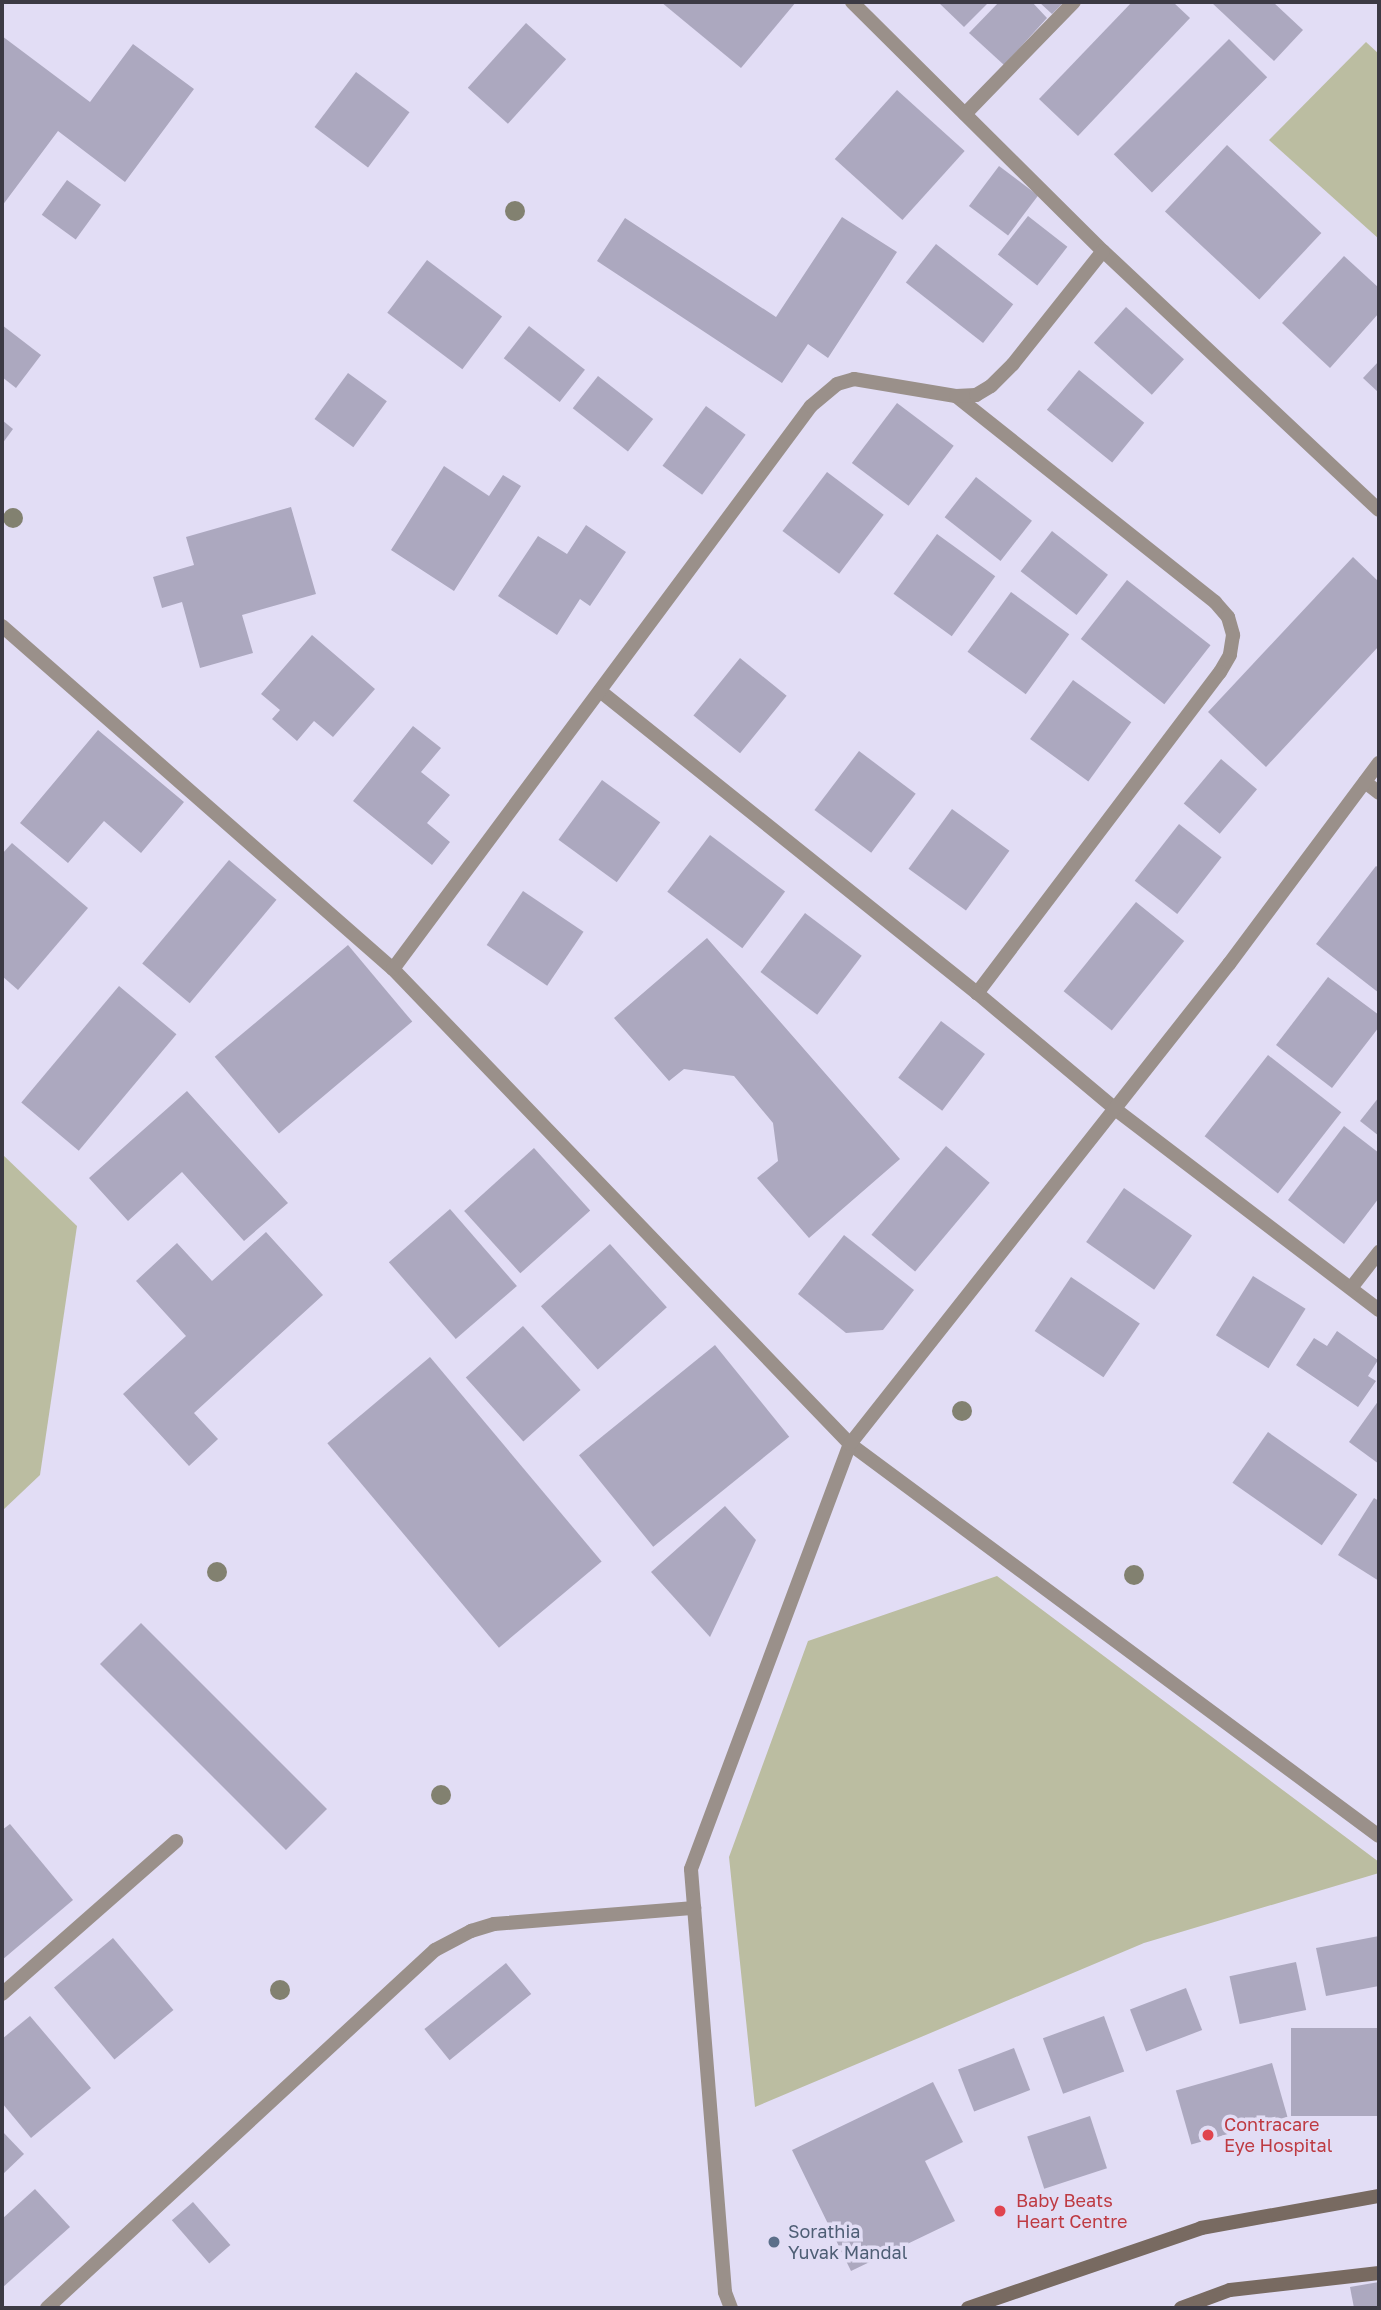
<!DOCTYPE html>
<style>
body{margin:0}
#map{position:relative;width:1381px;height:2310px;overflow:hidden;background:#e2ddf5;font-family:"Golos Text",sans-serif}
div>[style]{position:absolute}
.green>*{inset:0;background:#bbbda1}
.building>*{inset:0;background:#aca8bf;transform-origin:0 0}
.street>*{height:14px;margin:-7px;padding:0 7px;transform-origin:7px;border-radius:7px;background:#9a908a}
.secondary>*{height:14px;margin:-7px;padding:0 7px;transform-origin:7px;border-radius:7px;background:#786a61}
.trees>*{width:20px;height:20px;margin:-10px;border-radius:50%;background:#828170}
.dots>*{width:19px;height:19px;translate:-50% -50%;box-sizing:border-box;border:4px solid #e2ddf5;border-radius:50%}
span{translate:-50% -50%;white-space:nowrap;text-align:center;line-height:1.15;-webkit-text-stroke:7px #e2ddf5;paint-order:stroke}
.health-label{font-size:18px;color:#be3a42}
.left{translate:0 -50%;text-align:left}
.service-label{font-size:18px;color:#4e5e75}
.frame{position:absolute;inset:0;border:4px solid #3c3a44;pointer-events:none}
</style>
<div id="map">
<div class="green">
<div style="clip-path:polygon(1366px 42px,1379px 54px,1379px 239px,1269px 140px)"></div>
<div style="clip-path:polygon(2px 1154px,77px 1226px,40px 1475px,2px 1511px)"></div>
<div style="clip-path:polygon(997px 1576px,1379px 1862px,1379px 1873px,1144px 1943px,755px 2107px,729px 1857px,808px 1641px)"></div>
</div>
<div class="building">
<div style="clip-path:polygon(661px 2px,796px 2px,741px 68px)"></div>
<div style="clip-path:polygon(938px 2px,989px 2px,964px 27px)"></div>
<div style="clip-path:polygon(999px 2px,1032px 2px,1047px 18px,1004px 65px,969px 33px)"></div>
<div style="clip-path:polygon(1039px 2px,1064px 2px,1052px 14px)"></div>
<div style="clip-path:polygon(1132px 2px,1173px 2px,1190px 18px,1078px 136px,1039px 99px)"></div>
<div style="clip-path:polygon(1211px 2px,1273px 2px,1303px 30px,1274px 61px)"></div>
<div style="left:526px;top:23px;width:54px;height:87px;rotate:42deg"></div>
<div style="clip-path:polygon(2px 36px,90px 102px,133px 44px,194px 89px,125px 182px,58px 131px,2px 206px)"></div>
<div style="left:1229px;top:39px;width:54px;height:163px;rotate:45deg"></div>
<div style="left:356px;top:72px;width:67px;height:69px;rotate:37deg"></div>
<div style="left:897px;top:90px;width:91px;height:93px;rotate:42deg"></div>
<div style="left:1227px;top:145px;width:129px;height:91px;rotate:43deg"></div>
<div style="left:999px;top:166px;width:49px;height:50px;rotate:37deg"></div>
<div style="left:67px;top:180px;width:42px;height:43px;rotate:36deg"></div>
<div style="left:1028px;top:216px;width:50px;height:49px;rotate:38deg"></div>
<div style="clip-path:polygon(842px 217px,897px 252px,828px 358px,808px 344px,782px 383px,597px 261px,625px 218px,776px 317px)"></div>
<div style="left:936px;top:244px;width:98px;height:49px;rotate:38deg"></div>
<div style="clip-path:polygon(1344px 256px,1379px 288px,1379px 313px,1330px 368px,1282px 323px)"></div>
<div style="left:427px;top:260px;width:94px;height:66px;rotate:37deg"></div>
<div style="left:1126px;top:307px;width:78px;height:48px;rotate:42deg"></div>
<div style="clip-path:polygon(2px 325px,41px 355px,16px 388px,2px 377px)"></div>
<div style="left:529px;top:326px;width:71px;height:41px;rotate:38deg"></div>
<div style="clip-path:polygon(1379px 361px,1379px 393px,1363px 378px)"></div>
<div style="left:1079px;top:370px;width:84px;height:51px;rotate:39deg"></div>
<div style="left:348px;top:373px;width:48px;height:57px;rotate:36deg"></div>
<div style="left:598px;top:376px;width:70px;height:41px;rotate:38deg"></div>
<div style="left:897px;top:403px;width:71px;height:75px;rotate:37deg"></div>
<div style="left:706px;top:406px;width:49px;height:74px;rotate:36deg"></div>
<div style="clip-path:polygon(2px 420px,13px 429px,2px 444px)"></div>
<div style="clip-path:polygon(444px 466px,489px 496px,503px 475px,521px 486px,454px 591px,391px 550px)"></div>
<div style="left:827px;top:472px;width:71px;height:74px;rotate:37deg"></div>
<div style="left:976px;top:477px;width:71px;height:51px;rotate:38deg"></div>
<div style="clip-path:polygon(291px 507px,316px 594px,242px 615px,253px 653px,200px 668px,182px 602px,162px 608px,153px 577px,194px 565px,186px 537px)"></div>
<div style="clip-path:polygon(586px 525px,626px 552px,590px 606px,580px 599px,557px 635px,498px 596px,538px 536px,567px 554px)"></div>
<div style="left:1052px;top:531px;width:71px;height:51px;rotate:38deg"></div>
<div style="left:937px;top:534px;width:72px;height:74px;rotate:36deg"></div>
<div style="clip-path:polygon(1353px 557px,1379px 582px,1379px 646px,1266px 767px,1208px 712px)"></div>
<div style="left:1127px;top:580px;width:106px;height:75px;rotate:38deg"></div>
<div style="left:1011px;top:592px;width:72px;height:74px;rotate:36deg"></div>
<div style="clip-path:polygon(312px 635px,375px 689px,333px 737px,314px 721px,297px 741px,272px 719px,280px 710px,261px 694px)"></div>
<div style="left:740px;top:658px;width:60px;height:74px;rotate:39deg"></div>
<div style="left:1073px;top:680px;width:72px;height:73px;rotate:36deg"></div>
<div style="clip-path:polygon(413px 726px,441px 748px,421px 772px,450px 795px,427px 823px,450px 842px,432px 865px,353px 801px)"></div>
<div style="clip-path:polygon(98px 730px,184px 802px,141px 853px,104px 821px,68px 863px,20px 823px)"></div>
<div style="left:859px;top:751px;width:71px;height:74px;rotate:37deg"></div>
<div style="left:1221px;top:759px;width:47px;height:58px;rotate:40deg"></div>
<div style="left:602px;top:780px;width:72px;height:74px;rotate:36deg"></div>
<div style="left:952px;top:809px;width:71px;height:74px;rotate:36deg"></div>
<div style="left:1179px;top:824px;width:54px;height:72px;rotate:38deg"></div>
<div style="left:710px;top:835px;width:94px;height:71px;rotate:37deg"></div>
<div style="clip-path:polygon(12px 843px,88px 908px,18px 990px,2px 976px,2px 854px)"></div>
<div style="left:229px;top:860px;width:62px;height:135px;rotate:40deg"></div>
<div style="clip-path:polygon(1376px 866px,1379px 868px,1379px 993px,1316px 944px)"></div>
<div style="left:523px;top:891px;width:73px;height:65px;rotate:34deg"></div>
<div style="left:1136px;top:902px;width:62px;height:115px;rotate:39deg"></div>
<div style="left:805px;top:913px;width:71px;height:74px;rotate:37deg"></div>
<div style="clip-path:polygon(707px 938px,900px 1159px,809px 1238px,757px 1178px,778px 1161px,773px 1123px,734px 1076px,684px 1069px,669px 1081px,614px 1018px)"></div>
<div style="left:348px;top:945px;width:100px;height:174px;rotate:50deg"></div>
<div style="clip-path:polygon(1328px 977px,1379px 1015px,1379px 1027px,1332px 1088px,1276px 1045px)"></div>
<div style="left:119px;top:986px;width:75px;height:152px;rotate:40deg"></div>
<div style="left:941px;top:1021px;width:55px;height:71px;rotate:37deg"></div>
<div style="left:1268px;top:1055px;width:93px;height:103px;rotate:38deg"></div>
<div style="clip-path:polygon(187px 1091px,288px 1203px,244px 1241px,182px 1172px,128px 1221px,89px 1178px)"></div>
<div style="clip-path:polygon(1379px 1097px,1379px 1136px,1360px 1121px)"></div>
<div style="clip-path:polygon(1344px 1126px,1379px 1153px,1379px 1198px,1344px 1244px,1288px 1200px)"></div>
<div style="left:946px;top:1146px;width:57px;height:116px;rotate:40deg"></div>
<div style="left:534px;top:1148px;width:84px;height:94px;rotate:48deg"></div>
<div style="left:1124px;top:1188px;width:83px;height:66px;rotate:35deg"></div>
<div style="left:450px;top:1209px;width:102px;height:81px;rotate:49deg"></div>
<div style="clip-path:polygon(266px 1232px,323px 1295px,194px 1413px,218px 1439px,189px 1466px,123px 1394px,186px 1336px,136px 1281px,177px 1243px,212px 1281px)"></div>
<div style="clip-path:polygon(844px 1235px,914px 1290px,883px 1330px,846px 1333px,798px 1294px)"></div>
<div style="left:610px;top:1244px;width:85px;height:93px;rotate:48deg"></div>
<div style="left:1253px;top:1276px;width:62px;height:70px;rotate:32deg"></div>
<div style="left:1071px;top:1277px;width:83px;height:65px;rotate:34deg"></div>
<div style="left:523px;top:1326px;width:86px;height:77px;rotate:48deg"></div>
<div style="clip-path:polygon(1337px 1331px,1378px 1360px,1368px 1376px,1376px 1381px,1358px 1407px,1296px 1365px,1314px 1338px,1327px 1346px)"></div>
<div style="left:715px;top:1345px;width:118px;height:175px;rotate:51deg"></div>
<div style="left:430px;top:1357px;width:267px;height:134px;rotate:50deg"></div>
<div style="clip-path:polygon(1379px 1400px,1379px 1464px,1349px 1442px)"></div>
<div style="left:1268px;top:1432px;width:109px;height:62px;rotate:35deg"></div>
<div style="clip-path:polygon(1374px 1498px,1379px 1501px,1379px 1581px,1338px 1555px)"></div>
<div style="clip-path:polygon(725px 1506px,756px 1540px,710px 1637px,651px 1572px)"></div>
<div style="left:141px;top:1623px;width:263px;height:58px;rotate:45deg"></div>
<div style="clip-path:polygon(10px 1824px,73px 1900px,2px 1960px,2px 1830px)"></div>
<div style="clip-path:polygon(1379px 1936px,1379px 1986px,1326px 1996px,1316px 1948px)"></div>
<div style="left:113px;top:1938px;width:94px;height:77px;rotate:50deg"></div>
<div style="left:1296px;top:1962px;width:49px;height:68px;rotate:78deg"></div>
<div style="left:506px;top:1963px;width:40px;height:105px;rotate:51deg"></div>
<div style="left:1186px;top:1988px;width:45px;height:60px;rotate:69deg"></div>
<div style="clip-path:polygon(30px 2016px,91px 2088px,31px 2138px,2px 2103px,2px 2039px)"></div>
<div style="left:1104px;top:2016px;width:59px;height:65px;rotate:70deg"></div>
<div style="left:1379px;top:2028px;width:88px;height:88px;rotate:90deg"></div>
<div style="left:1014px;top:2048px;width:45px;height:60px;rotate:69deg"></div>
<div style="left:1272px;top:2063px;width:56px;height:100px;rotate:74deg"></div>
<div style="clip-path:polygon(933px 2082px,963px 2142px,925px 2161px,955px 2221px,851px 2271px,792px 2150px)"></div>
<div style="left:1090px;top:2116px;width:55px;height:66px;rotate:72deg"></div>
<div style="clip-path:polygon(2px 2131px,24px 2154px,2px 2175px)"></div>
<div style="clip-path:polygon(35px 2189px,70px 2227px,2px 2288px,2px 2219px)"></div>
<div style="left:193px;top:2202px;width:57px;height:28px;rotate:49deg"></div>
<div style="clip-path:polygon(1379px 2282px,1379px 2308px,1354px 2308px,1350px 2287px)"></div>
</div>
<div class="street">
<div style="left:852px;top:2px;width:354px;rotate:44.8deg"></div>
<div style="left:1103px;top:251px;width:378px;rotate:43.2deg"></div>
<div style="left:965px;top:114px;width:156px;rotate:-45.8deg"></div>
<div style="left:956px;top:396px;width:331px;rotate:38.5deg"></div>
<div style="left:1215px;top:602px;width:20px;rotate:49deg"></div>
<div style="left:1228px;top:617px;width:19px;rotate:74deg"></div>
<div style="left:1233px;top:635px;width:20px;rotate:99deg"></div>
<div style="left:1230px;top:655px;width:20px;rotate:120deg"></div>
<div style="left:1220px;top:672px;width:403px;rotate:127.1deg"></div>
<div style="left:2px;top:626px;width:520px;rotate:41.26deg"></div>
<div style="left:393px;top:969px;width:659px;rotate:46.11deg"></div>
<div style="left:850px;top:1444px;width:658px;rotate:36.54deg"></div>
<div style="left:600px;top:691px;width:483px;rotate:38.7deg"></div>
<div style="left:977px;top:993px;width:180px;rotate:40deg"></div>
<div style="left:1115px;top:1109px;width:332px;rotate:37.3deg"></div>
<div style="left:1365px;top:782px;width:18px;rotate:38deg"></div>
<div style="left:393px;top:969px;width:701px;rotate:-53.41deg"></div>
<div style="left:811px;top:406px;width:34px;rotate:-40deg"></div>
<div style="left:837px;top:384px;width:18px;rotate:-16deg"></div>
<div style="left:854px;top:379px;width:103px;rotate:9.5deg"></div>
<div style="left:956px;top:396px;width:20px;rotate:-3deg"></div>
<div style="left:976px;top:395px;width:17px;rotate:-31deg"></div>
<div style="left:991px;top:386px;width:31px;rotate:-45deg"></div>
<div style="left:1013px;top:364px;width:144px;rotate:-51.5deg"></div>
<div style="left:1351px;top:1288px;width:46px;rotate:-52.1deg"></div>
<div style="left:2px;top:1994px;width:232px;rotate:-41.3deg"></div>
<div style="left:47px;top:2308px;width:528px;rotate:-42.7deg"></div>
<div style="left:435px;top:1950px;width:41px;rotate:-27.8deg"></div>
<div style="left:471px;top:1931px;width:24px;rotate:-17deg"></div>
<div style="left:494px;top:1924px;width:201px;rotate:-4.6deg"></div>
<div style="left:731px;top:2308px;width:17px;rotate:-111deg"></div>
<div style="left:725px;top:2292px;width:424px;rotate:-94.6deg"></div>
<div style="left:691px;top:1869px;width:454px;rotate:-69.5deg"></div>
<div style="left:850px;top:1444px;width:612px;rotate:-51.71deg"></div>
<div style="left:1229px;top:964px;width:251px;rotate:-53.3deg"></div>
</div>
<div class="secondary">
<div style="left:968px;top:2308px;width:246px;rotate:-18.9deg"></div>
<div style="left:1201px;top:2228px;width:181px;rotate:-10.2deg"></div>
<div style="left:1181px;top:2308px;width:52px;rotate:-20.2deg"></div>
<div style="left:1230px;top:2290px;width:150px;rotate:-6.5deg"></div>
</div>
<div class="trees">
<div style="left:515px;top:211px"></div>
<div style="left:13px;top:518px"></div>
<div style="left:962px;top:1411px"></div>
<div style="left:217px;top:1572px"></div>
<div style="left:1134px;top:1575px"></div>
<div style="left:441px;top:1795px"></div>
<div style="left:280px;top:1990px"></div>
</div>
<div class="dots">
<div style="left:1208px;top:2135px;background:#e0444e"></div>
<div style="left:1000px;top:2211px;background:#e0444e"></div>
<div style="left:774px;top:2242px;background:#5c6f8a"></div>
</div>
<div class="health-label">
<span class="left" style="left:1224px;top:2135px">Contracare<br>Eye Hospital</span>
<span class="left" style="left:1016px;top:2211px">Baby Beats<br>Heart Centre</span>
</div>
<div class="service-label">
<span class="left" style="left:788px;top:2242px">Sorathia<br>Yuvak Mandal</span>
</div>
<div class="frame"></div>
</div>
